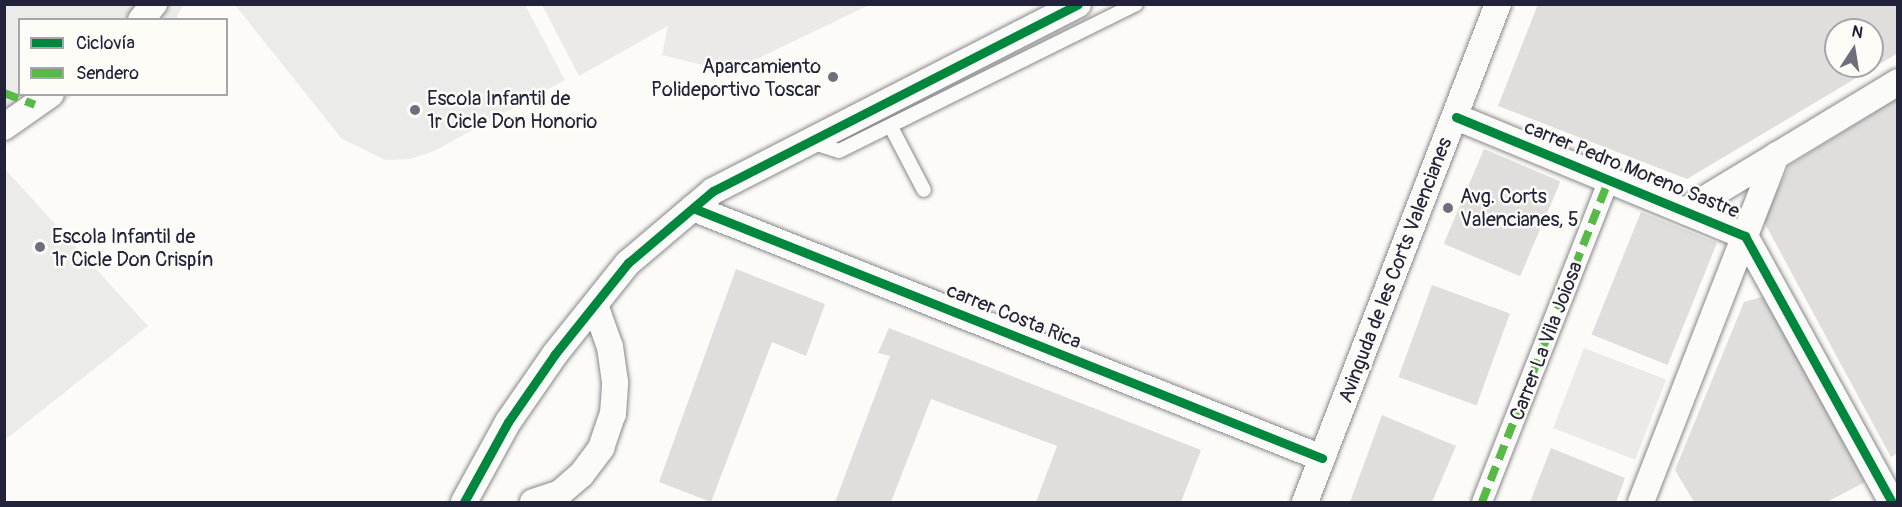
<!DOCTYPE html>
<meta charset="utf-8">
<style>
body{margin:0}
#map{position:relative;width:1902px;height:507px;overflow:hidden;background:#fcfbf8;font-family:Pangolin,sans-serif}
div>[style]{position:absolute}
.built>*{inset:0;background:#ebebe9}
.green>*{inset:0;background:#ebeae8;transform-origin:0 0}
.building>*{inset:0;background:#dfdedd;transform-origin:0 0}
.roads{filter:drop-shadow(0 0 2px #88888c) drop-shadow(0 0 2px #88888c)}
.service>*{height:14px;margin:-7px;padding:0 7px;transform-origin:7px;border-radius:7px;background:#fbfbf9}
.pedestrian>*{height:20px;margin:-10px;padding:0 10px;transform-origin:10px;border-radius:10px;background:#fbfbf9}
.minor>*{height:26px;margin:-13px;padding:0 13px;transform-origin:13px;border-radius:13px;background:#fbfbf9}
.quiet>*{height:8px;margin-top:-4px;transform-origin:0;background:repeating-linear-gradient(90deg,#58b947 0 15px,transparent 0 23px)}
.cycleway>*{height:9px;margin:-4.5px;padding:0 4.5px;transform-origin:4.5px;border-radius:4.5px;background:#00873e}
.dots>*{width:16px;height:16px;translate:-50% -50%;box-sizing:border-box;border:3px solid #fdfcf7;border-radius:50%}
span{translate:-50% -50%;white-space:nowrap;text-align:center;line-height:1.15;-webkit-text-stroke:5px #fdfcf7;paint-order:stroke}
.poi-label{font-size:20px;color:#22223b}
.right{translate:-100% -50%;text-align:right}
.left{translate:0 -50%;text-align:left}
.street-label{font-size:20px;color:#22223b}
.frame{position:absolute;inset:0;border:6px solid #22223b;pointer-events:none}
.legend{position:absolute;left:18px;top:18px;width:210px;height:78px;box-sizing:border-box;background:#fdfcf7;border:2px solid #a5a5ac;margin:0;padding:8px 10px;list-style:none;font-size:18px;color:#22223b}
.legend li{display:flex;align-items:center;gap:12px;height:30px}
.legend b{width:30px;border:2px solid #a5a5ac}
.north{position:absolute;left:1824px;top:18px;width:60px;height:60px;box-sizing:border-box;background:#fdfcf7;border:2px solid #a5a5ac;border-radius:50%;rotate:12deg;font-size:16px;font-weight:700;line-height:24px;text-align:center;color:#22223b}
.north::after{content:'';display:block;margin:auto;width:21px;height:27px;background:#6e6e7d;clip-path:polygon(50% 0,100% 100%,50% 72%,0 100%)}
</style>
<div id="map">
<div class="built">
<div style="clip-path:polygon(5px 5px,183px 5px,176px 19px,20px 20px,20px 94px,74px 95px,5px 142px)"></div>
<div style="clip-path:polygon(235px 5px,525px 5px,565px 80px,434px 151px,410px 159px,386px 160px,342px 139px)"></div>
<div style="clip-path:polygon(4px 168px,148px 326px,5px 440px,4px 440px)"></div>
</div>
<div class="green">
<div style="clip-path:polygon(542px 5px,869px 5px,730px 72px,662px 55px,668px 26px,579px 76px)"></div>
<div style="left:1584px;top:348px;width:88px;height:86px;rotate:21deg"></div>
</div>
<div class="building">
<div style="clip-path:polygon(evenodd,1538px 4px,1898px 4px,1898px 53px,1687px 179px,1498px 106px,1538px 4px,1836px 30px,1872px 30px,1872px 66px,1836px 66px,1836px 30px)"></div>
<div style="clip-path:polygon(1898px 98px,1898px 453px,1891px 457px,1763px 220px,1790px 165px)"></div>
<div style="left:1484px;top:149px;width:83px;height:103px;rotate:23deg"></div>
<div style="left:1641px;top:212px;width:82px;height:132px;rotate:22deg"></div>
<div style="clip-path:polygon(736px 269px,825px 304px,806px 356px,772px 342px,711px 502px,659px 482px)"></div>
<div style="left:1432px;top:285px;width:83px;height:98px;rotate:20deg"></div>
<div style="clip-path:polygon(1765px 296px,1865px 482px,1827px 502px,1694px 502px,1675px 470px,1744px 302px)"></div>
<div style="clip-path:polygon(889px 328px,1201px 450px,1181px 502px,1036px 502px,1057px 446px,931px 399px,891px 502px,835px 502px,890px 356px,878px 353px)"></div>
<div style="clip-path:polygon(1382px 415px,1456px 446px,1432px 502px,1350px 502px)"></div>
<div style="clip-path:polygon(1551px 448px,1625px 478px,1616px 502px,1530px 502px)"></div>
</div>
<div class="roads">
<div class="service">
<div style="left:891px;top:127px;width:71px;rotate:62.4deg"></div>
<div style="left:811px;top:142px;width:29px;rotate:18deg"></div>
<div style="left:839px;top:151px;width:331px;rotate:-26.3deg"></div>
</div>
<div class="pedestrian">
<div style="left:1482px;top:502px;width:346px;rotate:-68.5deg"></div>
</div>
<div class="minor">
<div style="left:141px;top:20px;width:21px;rotate:-51deg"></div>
<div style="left:1456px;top:117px;width:313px;rotate:22.4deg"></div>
<div style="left:1745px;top:236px;width:304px;rotate:61.1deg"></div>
<div style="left:4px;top:127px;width:57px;rotate:-35.1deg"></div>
<div style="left:693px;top:208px;width:677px;rotate:21.68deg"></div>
<div style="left:1685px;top:211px;width:249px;rotate:-31.2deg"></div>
<div style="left:464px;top:502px;width:91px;rotate:-61.2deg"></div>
<div style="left:508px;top:422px;width:83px;rotate:-55.3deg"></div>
<div style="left:555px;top:354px;width:117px;rotate:-51.3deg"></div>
<div style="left:628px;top:263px;width:111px;rotate:-40.3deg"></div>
<div style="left:713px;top:191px;width:410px;rotate:-27.1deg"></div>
<div style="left:533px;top:502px;width:28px;rotate:-18deg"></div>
<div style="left:560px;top:493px;width:28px;rotate:-41deg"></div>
<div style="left:581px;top:475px;width:34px;rotate:-53deg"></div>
<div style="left:601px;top:448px;width:36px;rotate:-71deg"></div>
<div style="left:613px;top:414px;width:32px;rotate:-86deg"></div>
<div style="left:615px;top:382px;width:35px;rotate:-98deg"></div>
<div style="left:610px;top:347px;width:41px;rotate:-109.7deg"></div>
<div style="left:1305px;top:502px;width:534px;rotate:-68.82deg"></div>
<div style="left:1641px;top:502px;width:372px;rotate:-68.7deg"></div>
</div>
</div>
<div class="quiet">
<div style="left:4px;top:93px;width:33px;rotate:21deg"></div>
<div style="left:1482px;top:502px;width:346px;rotate:-68.5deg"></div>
</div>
<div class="cycleway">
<div style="left:1456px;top:117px;width:313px;rotate:22.4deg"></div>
<div style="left:1745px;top:236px;width:304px;rotate:61.1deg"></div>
<div style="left:693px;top:208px;width:677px;rotate:21.68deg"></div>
<div style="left:464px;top:502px;width:91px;rotate:-61.2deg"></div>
<div style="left:508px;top:422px;width:83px;rotate:-55.3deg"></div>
<div style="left:555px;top:354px;width:117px;rotate:-51.3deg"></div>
<div style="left:628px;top:263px;width:111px;rotate:-40.3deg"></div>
<div style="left:713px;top:191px;width:410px;rotate:-27.1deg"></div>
</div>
<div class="dots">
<div style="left:833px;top:77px;background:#6e6e7d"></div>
<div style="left:415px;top:110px;background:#6e6e7d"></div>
<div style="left:1448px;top:208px;background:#6e6e7d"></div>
<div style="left:40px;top:247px;background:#6e6e7d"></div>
</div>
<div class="poi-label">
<span class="right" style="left:821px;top:78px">Aparcamiento<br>Polideportivo Toscar</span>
<span class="left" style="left:427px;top:110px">Escola Infantil de<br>1r Cicle Don Honorio</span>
<span class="left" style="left:1460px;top:208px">Avg. Corts<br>Valencianes, 5</span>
<span class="left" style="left:52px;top:248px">Escola Infantil de<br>1r Cicle Don Crispín</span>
</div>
<div class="street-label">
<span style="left:1632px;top:169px;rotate:22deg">carrer Pedro Moreno Sastre</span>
<span style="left:1395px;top:270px;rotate:-69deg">Avinguda de les Corts Valencianes</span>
<span style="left:1014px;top:316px;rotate:22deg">carrer Costa Rica</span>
<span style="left:1546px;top:341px;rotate:-69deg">Carrer La Vila Joiosa</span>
</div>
<div class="frame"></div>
<ul class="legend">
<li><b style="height:8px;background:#00873e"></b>Ciclovía</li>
<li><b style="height:8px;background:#58b947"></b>Sendero</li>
</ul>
<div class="north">N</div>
</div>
